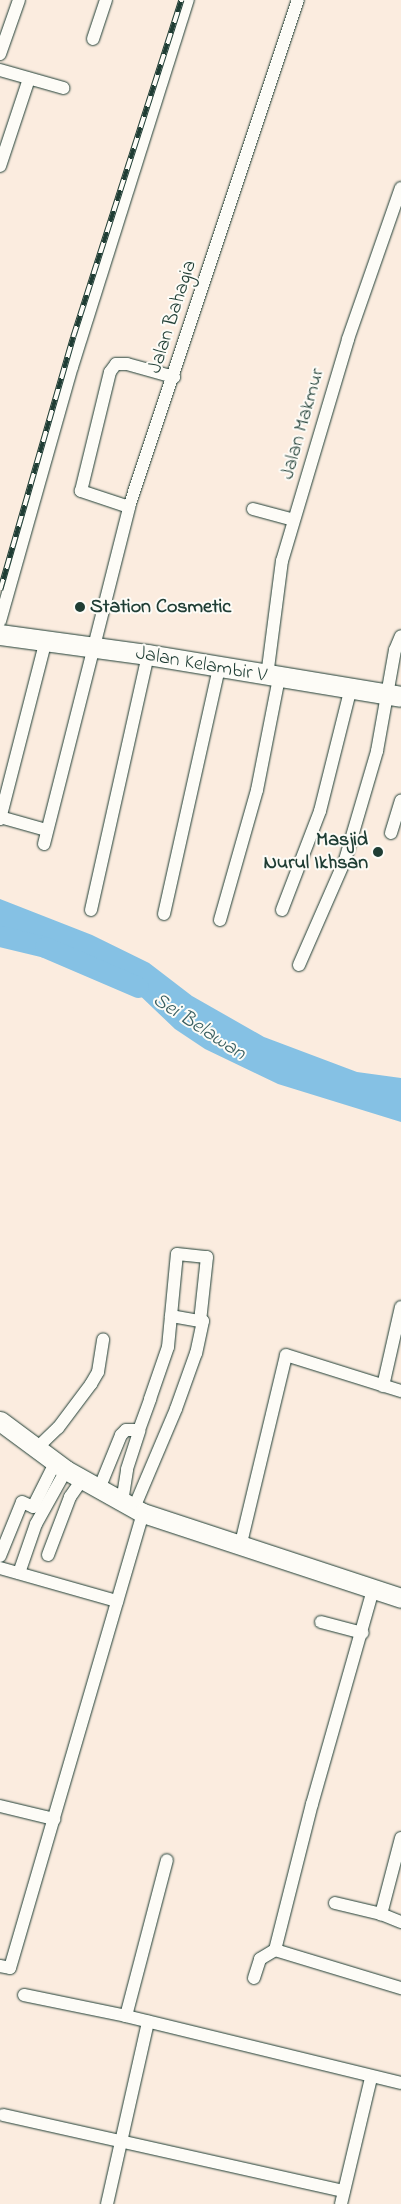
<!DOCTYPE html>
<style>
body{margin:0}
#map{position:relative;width:401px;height:2204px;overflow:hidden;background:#fbecdf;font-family:"Indie Flower",sans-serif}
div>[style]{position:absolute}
.water>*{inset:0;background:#85c1e4}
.river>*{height:21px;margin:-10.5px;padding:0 10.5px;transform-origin:10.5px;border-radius:10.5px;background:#85c1e4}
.roads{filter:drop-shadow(0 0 1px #1f3d34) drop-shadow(0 0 1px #1f3d34)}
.street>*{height:12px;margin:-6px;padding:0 6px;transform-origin:6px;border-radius:6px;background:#fdfcf7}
.secondary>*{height:19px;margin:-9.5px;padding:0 9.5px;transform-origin:9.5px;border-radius:9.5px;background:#fdfcf7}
.primary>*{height:20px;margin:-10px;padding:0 10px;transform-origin:10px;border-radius:10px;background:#fdfcf7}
.rail>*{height:5.5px;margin-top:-2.75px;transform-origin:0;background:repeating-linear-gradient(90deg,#fdfcf7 0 11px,#1f3d34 0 22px);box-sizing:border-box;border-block:1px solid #1f3d34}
.dots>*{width:14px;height:14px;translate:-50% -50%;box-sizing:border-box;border:2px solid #fdfcf7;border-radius:50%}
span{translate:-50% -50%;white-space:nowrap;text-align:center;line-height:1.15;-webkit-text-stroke:4px #fdfcf7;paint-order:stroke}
.street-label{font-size:20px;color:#1f3d34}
.poi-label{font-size:20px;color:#1f3d34;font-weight:700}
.left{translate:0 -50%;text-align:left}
.right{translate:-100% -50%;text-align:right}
.water-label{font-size:21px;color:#385e60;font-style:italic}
</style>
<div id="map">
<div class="water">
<div style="clip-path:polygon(0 899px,92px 935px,149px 963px,192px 996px,264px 1037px,357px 1072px,401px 1078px,401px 1122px,278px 1084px,205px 1049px,175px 1029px,132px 988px,110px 972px,87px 960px,0 933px)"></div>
</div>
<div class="river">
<div style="left:0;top:936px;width:46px;rotate:13.7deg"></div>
<div style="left:45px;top:947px;width:101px;rotate:23.3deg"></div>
</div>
<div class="roads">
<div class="street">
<div style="left:93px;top:39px;width:41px;rotate:-71.6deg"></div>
<div style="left:0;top:54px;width:57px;rotate:-70.6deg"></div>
<div style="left:0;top:70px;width:66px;rotate:15.9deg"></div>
<div style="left:0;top:166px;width:92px;rotate:-71.6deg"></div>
<div style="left:129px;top:507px;width:51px;rotate:-161.6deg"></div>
<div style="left:81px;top:491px;width:122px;rotate:-76.3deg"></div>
<div style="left:110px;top:372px;width:10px;rotate:-53deg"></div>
<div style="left:116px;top:364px;width:11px"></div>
<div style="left:127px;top:364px;width:49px;rotate:15.5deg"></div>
<div style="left:253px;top:509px;width:42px;rotate:15deg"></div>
<div style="left:0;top:621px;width:264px;rotate:-74.2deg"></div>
<div style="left:72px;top:367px;width:385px;rotate:-72.5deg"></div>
<div style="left:267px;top:676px;width:116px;rotate:-82.6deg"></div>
<div style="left:282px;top:561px;width:232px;rotate:-73.4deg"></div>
<div style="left:348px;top:339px;width:160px;rotate:-70.7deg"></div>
<div style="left:0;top:817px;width:48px;rotate:15.8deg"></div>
<div style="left:0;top:819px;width:185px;rotate:-75.6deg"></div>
<div style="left:391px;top:833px;width:34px;rotate:-73deg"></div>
<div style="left:44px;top:844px;width:348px;rotate:-75.8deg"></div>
<div style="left:129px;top:507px;width:534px;rotate:-71.57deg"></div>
<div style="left:91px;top:910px;width:261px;rotate:-77.4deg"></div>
<div style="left:282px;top:910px;width:106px;rotate:-69deg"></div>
<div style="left:320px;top:811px;width:127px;rotate:-75.9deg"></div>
<div style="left:164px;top:914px;width:253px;rotate:-77.4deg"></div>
<div style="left:220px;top:920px;width:135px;rotate:-74.1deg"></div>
<div style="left:257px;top:790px;width:114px;rotate:-78.9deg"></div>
<div style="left:299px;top:965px;width:115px;rotate:-66.3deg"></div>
<div style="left:345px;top:860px;width:114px;rotate:-73.6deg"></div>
<div style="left:377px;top:751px;width:103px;rotate:-79.9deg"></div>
<div style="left:395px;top:650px;width:15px;rotate:-67deg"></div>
<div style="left:171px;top:1316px;width:29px;rotate:10deg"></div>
<div style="left:383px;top:1386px;width:81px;rotate:-77.2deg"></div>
<div style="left:38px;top:1447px;width:28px;rotate:-44deg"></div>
<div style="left:58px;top:1428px;width:55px;rotate:-53.1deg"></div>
<div style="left:91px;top:1384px;width:14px;rotate:-60deg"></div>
<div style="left:98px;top:1372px;width:33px;rotate:-81deg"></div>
<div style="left:99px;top:1489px;width:58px;rotate:-67.8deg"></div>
<div style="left:121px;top:1435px;width:7px;rotate:-45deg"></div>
<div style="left:126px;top:1430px;width:13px"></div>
<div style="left:139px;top:1430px;width:33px;rotate:-70deg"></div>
<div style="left:150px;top:1399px;width:55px;rotate:-70.9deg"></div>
<div style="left:168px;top:1347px;width:93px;rotate:-84.5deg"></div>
<div style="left:177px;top:1254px;width:30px;rotate:6deg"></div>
<div style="left:207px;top:1257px;width:64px;rotate:96.2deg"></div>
<div style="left:200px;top:1321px;width:3px"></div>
<div style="left:203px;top:1321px;width:33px;rotate:102deg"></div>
<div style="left:196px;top:1353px;width:59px;rotate:109.7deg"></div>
<div style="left:176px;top:1409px;width:108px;rotate:113deg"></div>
<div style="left:122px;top:1502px;width:33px;rotate:-81deg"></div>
<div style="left:127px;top:1469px;width:40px;rotate:-72deg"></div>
<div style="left:241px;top:1543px;width:193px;rotate:-76.5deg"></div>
<div style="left:286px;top:1355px;width:121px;rotate:17.4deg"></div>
<div style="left:48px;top:1555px;width:62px;rotate:-69.2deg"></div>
<div style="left:70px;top:1497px;width:21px;rotate:-55deg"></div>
<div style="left:0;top:1556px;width:58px;rotate:-67.8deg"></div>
<div style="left:22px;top:1502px;width:12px;rotate:24deg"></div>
<div style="left:33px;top:1507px;width:51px;rotate:-63.4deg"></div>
<div style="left:0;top:1568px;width:122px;rotate:15.8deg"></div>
<div style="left:19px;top:1573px;width:52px;rotate:-70.9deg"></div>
<div style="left:36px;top:1524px;width:62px;rotate:-60.9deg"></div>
<div style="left:321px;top:1622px;width:43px;rotate:14.7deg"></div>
<div style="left:0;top:1806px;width:56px;rotate:13.5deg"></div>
<div style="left:401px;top:1838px;width:79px;rotate:104.7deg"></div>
<div style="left:381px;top:1914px;width:22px;rotate:22deg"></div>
<div style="left:335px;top:1903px;width:47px;rotate:13.4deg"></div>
<div style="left:275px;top:1950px;width:151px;rotate:-75.8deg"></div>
<div style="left:312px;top:1804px;width:226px;rotate:-74.1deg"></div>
<div style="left:0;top:1966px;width:10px;rotate:11deg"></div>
<div style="left:10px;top:1968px;width:474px;rotate:-73.7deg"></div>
<div style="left:254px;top:1978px;width:20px;rotate:-72deg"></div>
<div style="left:260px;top:1959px;width:17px;rotate:-31deg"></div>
<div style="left:275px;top:1950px;width:132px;rotate:16.8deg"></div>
<div style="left:24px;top:1995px;width:104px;rotate:11.6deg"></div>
<div style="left:126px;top:2016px;width:283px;rotate:13.7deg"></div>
<div style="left:126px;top:2016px;width:161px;rotate:-75.3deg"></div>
<div style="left:3px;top:2115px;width:349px;rotate:12.6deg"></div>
<div style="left:107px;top:2204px;width:187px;rotate:-77.3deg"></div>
<div style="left:341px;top:2204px;width:130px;rotate:-76.6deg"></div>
</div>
<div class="secondary">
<div style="left:0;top:1421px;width:82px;rotate:36.6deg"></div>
<div style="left:66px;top:1470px;width:88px;rotate:29.2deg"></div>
<div style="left:143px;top:1513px;width:272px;rotate:18.2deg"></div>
</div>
<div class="primary">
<div style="left:0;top:635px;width:149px;rotate:7.7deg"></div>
<div style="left:148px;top:655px;width:256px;rotate:9.4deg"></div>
</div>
</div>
<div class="rail">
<div style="left:0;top:590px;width:263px;rotate:-73.9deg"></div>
<div style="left:73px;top:337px;width:354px;rotate:-72.2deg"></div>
</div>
<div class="dots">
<div style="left:80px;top:607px;background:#1f3d34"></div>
<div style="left:378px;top:852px;background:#1f3d34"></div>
</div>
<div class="street-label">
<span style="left:173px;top:317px;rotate:-72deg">Jalan Bahagia</span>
<span style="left:303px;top:424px;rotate:-74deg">Jalan Makmur</span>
<span style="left:201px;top:665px;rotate:10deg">Jalan Kelambir V</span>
</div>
<div class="poi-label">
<span class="left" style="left:90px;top:607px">Station Cosmetic</span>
<span class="right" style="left:368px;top:852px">Masjid<br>Nurul Ikhsan</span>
</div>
<div class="water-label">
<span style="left:199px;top:1027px;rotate:33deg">Sei Belawan</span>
</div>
</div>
